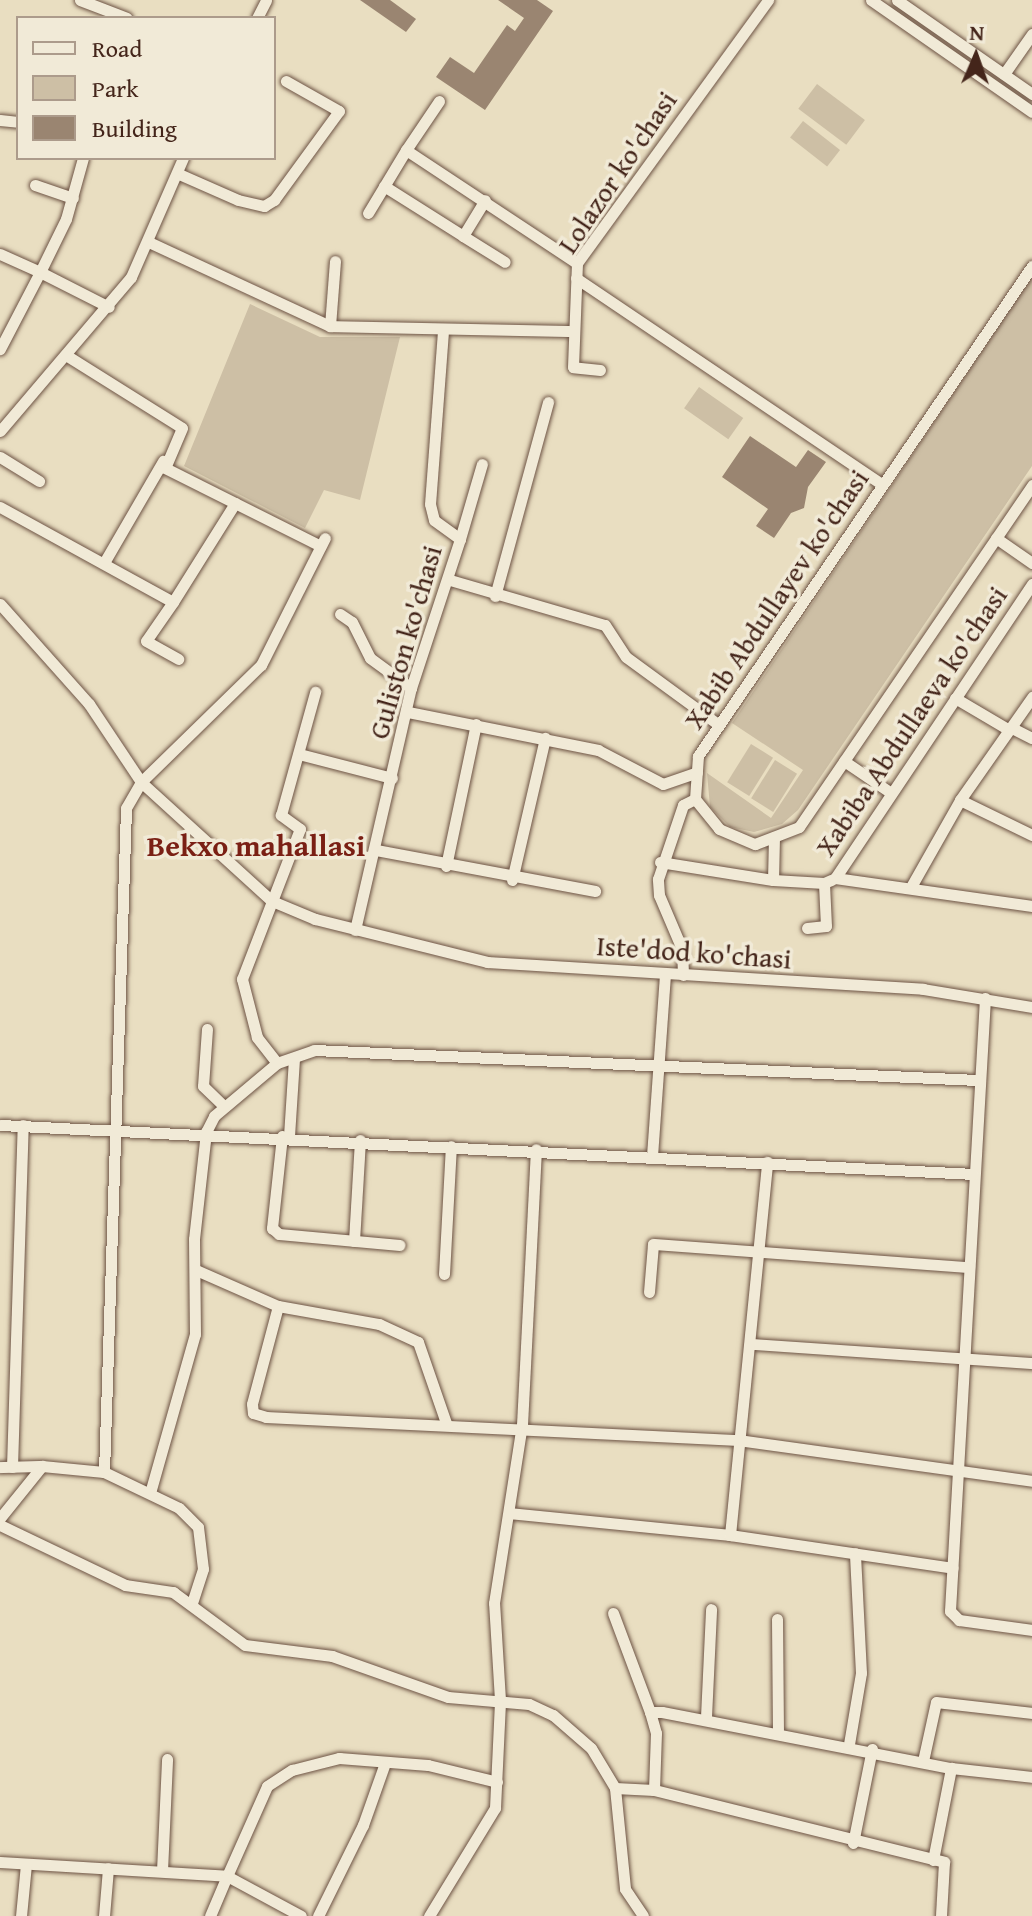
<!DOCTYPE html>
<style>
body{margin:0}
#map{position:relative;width:1032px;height:1916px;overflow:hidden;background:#e9dec1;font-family:"Gentium Book Plus",serif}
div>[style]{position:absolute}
.green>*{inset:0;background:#cdbfa5;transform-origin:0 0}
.building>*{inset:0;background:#9a8571}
.roads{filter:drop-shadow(0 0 2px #6d5344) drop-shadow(0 0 2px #6d5344)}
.minor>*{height:11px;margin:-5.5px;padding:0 5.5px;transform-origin:5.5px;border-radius:5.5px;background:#f1ead7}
span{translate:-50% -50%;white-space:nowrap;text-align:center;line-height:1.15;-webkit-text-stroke:7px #f1ead7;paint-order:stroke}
.street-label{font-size:28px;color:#44251a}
.neighbourhood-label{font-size:30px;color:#7a1f14;font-weight:700}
.legend{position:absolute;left:16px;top:16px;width:260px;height:144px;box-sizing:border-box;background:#f1ead7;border:2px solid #ac9b8b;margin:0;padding:10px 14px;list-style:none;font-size:24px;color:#44251a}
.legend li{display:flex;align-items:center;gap:16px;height:40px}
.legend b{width:40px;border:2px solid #ac9b8b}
.north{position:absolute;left:936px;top:16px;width:80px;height:80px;-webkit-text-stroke:6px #f1ead7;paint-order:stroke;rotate:2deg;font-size:22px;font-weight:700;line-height:32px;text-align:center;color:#44251a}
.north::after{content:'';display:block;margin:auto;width:28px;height:36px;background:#44251a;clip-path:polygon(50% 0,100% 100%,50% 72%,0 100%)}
</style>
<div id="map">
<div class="green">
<div style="left:817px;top:84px;width:60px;height:31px;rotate:37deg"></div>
<div style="left:803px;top:121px;width:47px;height:21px;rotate:38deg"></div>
<div style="clip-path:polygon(1032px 277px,1032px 466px,798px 810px,782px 824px,754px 832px,730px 827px,710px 807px,707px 773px,771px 818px,803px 770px,732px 723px)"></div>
<div style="clip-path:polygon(250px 304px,320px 337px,400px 337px,360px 500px,324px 490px,305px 528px,184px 466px)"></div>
<div style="left:699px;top:387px;width:54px;height:26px;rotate:35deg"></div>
<div style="left:751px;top:744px;width:26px;height:45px;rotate:32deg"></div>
<div style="left:775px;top:760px;width:26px;height:45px;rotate:32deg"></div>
</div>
<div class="building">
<div style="clip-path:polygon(360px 0,390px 0,416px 19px,406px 32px)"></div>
<div style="clip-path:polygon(498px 0,537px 0,553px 11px,485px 110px,436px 77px,450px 57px,474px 73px,507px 25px,515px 31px,524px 18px)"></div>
<div style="clip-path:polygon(750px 436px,796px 467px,808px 450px,826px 462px,808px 487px,804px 508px,791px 513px,774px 538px,756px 526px,768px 509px,722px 477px)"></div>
</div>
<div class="roads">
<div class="minor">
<div style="left:80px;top:0;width:50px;rotate:21deg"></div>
<div style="left:871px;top:0;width:196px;rotate:34.8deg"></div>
<div style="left:897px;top:0;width:165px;rotate:34.8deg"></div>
<div style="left:257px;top:18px;width:20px;rotate:-63deg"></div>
<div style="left:1004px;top:74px;width:49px;rotate:-55deg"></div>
<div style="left:0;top:120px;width:18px;rotate:6deg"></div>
<div style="left:406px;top:150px;width:59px;rotate:-56deg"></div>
<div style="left:83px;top:158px;width:63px;rotate:105.6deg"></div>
<div style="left:66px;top:219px;width:59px;rotate:116.1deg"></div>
<div style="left:40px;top:272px;width:77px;rotate:26.9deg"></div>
<div style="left:179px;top:174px;width:64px;rotate:23.8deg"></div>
<div style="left:238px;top:200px;width:27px;rotate:13deg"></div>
<div style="left:264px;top:206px;width:12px;rotate:-31deg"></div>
<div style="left:274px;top:200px;width:110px;rotate:-53.9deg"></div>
<div style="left:339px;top:111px;width:61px;rotate:-150.5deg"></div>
<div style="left:35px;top:185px;width:40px;rotate:18.9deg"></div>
<div style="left:384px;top:186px;width:93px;rotate:32.3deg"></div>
<div style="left:463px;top:236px;width:42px;rotate:-58.6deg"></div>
<div style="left:368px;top:213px;width:74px;rotate:-58.9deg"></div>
<div style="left:406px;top:150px;width:205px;rotate:33.5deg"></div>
<div style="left:463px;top:236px;width:49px;rotate:31.8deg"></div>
<div style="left:151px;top:243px;width:197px;rotate:24.9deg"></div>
<div style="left:330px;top:326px;width:244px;rotate:1.2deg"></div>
<div style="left:0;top:254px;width:44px;rotate:24.2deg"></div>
<div style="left:40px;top:272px;width:87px;rotate:117.5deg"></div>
<div style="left:1032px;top:266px;width:593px;rotate:124.28deg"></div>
<div style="left:698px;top:756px;width:43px;rotate:94deg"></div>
<div style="left:695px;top:799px;width:38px;rotate:51deg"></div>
<div style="left:719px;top:829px;width:39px;rotate:23deg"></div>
<div style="left:755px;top:844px;width:47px;rotate:-21.1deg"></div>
<div style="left:799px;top:827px;width:414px;rotate:-55.7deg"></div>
<div style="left:576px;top:278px;width:370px;rotate:34deg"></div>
<div style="left:330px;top:326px;width:65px;rotate:-85.6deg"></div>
<div style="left:69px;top:357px;width:133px;rotate:32.1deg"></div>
<div style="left:182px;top:428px;width:43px;rotate:113deg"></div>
<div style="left:165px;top:468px;width:174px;rotate:26.6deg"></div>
<div style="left:600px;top:370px;width:27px;rotate:-174deg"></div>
<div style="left:573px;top:367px;width:104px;rotate:-87.8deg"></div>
<div style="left:577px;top:263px;width:325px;rotate:-54deg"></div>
<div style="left:0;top:431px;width:202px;rotate:-49.6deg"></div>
<div style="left:131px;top:277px;width:130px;rotate:-66.4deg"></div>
<div style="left:0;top:457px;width:46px;rotate:31.6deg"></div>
<div style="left:0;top:507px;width:197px;rotate:28.8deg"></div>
<div style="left:173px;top:602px;width:117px;rotate:-57.9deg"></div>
<div style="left:996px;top:538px;width:44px;rotate:34.8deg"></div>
<div style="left:460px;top:539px;width:78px;rotate:-73.7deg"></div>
<div style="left:105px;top:561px;width:116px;rotate:-59.9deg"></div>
<div style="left:450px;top:580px;width:161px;rotate:16.2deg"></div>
<div style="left:605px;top:625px;width:38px;rotate:57deg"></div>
<div style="left:626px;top:657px;width:115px;rotate:36.2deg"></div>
<div style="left:1032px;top:584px;width:354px;rotate:123.8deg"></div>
<div style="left:835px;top:878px;width:199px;rotate:8.1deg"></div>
<div style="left:495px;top:596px;width:201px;rotate:-74.7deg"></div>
<div style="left:173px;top:602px;width:47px;rotate:124.7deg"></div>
<div style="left:146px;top:641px;width:37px;rotate:29deg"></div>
<div style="left:0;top:604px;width:134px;rotate:48.3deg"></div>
<div style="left:89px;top:704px;width:94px;rotate:56.3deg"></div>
<div style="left:141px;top:782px;width:177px;rotate:42.3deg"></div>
<div style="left:272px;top:901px;width:47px;rotate:22.7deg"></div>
<div style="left:315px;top:919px;width:177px;rotate:14deg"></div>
<div style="left:487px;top:962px;width:437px;rotate:3.5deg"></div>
<div style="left:923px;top:989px;width:110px;rotate:9.4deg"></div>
<div style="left:340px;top:614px;width:14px;rotate:34deg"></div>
<div style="left:352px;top:622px;width:40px;rotate:63.4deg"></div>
<div style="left:370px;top:658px;width:51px;rotate:36.2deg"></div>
<div style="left:955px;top:698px;width:59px;rotate:30.5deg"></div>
<div style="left:408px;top:712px;width:194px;rotate:11.3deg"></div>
<div style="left:598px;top:750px;width:73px;rotate:27.6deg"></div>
<div style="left:663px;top:784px;width:36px;rotate:-19deg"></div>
<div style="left:1012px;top:728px;width:22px;rotate:27deg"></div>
<div style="left:299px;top:754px;width:96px;rotate:14.5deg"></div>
<div style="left:844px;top:761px;width:57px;rotate:34.2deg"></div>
<div style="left:960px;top:800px;width:80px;rotate:25.9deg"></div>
<div style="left:774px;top:837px;width:43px;rotate:91.3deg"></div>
<div style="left:773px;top:880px;width:51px;rotate:3.4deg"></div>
<div style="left:376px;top:850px;width:223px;rotate:10.6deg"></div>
<div style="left:660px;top:862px;width:114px;rotate:9.1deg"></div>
<div style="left:446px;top:866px;width:145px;rotate:-78.1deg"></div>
<div style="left:512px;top:880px;width:146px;rotate:-76.9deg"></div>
<div style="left:912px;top:885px;width:98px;rotate:-60.5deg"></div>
<div style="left:960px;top:800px;width:126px;rotate:-55deg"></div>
<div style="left:807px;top:928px;width:19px;rotate:-6deg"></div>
<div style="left:826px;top:926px;width:43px;rotate:-92.7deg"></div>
<div style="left:824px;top:883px;width:8px;rotate:-23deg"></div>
<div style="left:355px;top:930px;width:248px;rotate:-77deg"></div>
<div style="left:411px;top:688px;width:157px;rotate:-71.8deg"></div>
<div style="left:460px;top:539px;width:32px;rotate:-144deg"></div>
<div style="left:434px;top:520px;width:16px;rotate:-104deg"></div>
<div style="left:430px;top:504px;width:174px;rotate:-85.7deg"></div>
<div style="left:683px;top:975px;width:26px;rotate:-92deg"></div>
<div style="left:682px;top:949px;width:59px;rotate:-113.1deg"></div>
<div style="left:659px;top:895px;width:16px;rotate:-94deg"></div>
<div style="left:658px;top:879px;width:78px;rotate:-71.3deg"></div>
<div style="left:683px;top:805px;width:13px;rotate:-27deg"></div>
<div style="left:985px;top:998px;width:614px;rotate:93.27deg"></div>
<div style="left:950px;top:1611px;width:13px;rotate:45deg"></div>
<div style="left:959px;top:1620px;width:74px;rotate:7.8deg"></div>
<div style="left:207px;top:1029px;width:57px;rotate:94deg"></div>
<div style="left:203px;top:1086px;width:29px;rotate:44deg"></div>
<div style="left:277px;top:1063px;width:33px;rotate:-128deg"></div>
<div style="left:257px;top:1037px;width:60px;rotate:-104.5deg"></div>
<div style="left:242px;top:979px;width:161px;rotate:-68.9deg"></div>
<div style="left:300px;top:829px;width:24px;rotate:-144deg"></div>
<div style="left:281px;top:815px;width:128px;rotate:-74.5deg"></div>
<div style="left:0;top:1125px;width:974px;rotate:2.88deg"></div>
<div style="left:282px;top:1136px;width:93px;rotate:96.2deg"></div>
<div style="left:272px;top:1228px;width:9px;rotate:41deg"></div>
<div style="left:279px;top:1234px;width:121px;rotate:5.2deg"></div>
<div style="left:289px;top:1136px;width:78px;rotate:-86.3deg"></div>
<div style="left:652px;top:1156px;width:183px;rotate:-85.9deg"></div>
<div style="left:354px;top:1241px;width:101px;rotate:-86.6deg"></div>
<div style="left:196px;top:1270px;width:90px;rotate:23.7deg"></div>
<div style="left:278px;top:1306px;width:103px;rotate:10.1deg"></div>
<div style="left:379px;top:1324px;width:43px;rotate:24.8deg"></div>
<div style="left:418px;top:1342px;width:86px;rotate:70.9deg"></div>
<div style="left:444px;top:1274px;width:128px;rotate:-86.9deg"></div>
<div style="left:649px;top:1292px;width:48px;rotate:-85.2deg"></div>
<div style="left:653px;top:1244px;width:317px;rotate:4.2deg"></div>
<div style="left:278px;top:1306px;width:101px;rotate:104.9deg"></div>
<div style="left:252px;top:1404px;width:9px;rotate:84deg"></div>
<div style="left:253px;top:1413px;width:14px;rotate:17deg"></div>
<div style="left:266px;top:1417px;width:473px;rotate:2.8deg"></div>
<div style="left:738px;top:1440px;width:297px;rotate:7.9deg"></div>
<div style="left:753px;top:1344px;width:280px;rotate:3.9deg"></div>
<div style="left:0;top:1467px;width:42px;rotate:-1.4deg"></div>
<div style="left:12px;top:1467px;width:342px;rotate:-88.2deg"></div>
<div style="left:104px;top:1472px;width:664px;rotate:-88.1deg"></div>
<div style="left:126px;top:808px;width:30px;rotate:-60deg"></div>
<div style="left:141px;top:782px;width:168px;rotate:-44.3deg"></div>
<div style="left:261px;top:665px;width:142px;rotate:-63.3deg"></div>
<div style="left:150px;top:1493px;width:165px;rotate:-74.2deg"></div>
<div style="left:195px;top:1334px;width:95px;rotate:-90.6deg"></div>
<div style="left:194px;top:1239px;width:108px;rotate:-83.6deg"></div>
<div style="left:206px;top:1132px;width:18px;rotate:-63deg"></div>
<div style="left:214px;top:1116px;width:82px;rotate:-40.1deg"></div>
<div style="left:277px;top:1063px;width:39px;rotate:-19deg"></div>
<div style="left:314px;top:1050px;width:665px;rotate:2.59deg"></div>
<div style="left:509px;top:1513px;width:222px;rotate:5.7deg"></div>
<div style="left:730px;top:1535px;width:225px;rotate:8.4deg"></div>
<div style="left:0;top:1518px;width:67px;rotate:-51.1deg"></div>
<div style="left:42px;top:1466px;width:62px;rotate:5.5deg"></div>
<div style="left:104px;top:1472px;width:83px;rotate:25.6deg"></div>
<div style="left:179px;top:1508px;width:27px;rotate:45deg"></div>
<div style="left:198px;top:1527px;width:42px;rotate:83.2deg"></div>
<div style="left:203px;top:1569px;width:36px;rotate:108deg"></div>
<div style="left:0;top:1525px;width:139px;rotate:25.6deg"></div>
<div style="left:125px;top:1585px;width:49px;rotate:8.3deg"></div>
<div style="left:173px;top:1592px;width:89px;rotate:36.4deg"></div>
<div style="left:245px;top:1645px;width:88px;rotate:7.2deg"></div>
<div style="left:332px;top:1656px;width:123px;rotate:19.5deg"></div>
<div style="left:448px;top:1697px;width:81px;rotate:4.9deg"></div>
<div style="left:529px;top:1704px;width:26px;rotate:25deg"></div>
<div style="left:553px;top:1715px;width:50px;rotate:41deg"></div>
<div style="left:591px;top:1748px;width:47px;rotate:59deg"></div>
<div style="left:615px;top:1788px;width:101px;rotate:84.3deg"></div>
<div style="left:625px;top:1889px;width:32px;rotate:56deg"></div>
<div style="left:730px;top:1535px;width:375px;rotate:-84.3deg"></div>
<div style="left:613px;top:1613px;width:106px;rotate:69.5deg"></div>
<div style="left:777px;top:1619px;width:111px;rotate:89.5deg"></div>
<div style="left:706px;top:1717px;width:108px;rotate:-87.3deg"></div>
<div style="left:849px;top:1744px;width:72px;rotate:-80.4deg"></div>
<div style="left:861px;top:1673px;width:120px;rotate:-92.9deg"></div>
<div style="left:923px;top:1761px;width:60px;rotate:-77.6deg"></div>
<div style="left:936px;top:1702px;width:97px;rotate:6.5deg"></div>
<div style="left:615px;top:1788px;width:39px;rotate:3deg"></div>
<div style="left:654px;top:1790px;width:299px;rotate:13.9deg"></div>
<div style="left:944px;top:1862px;width:54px;rotate:93.2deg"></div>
<div style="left:654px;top:1790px;width:57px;rotate:-88deg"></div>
<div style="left:656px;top:1733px;width:22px;rotate:-106deg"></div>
<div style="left:650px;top:1712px;width:12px"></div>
<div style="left:662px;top:1712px;width:294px;rotate:11deg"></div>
<div style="left:951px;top:1768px;width:81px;rotate:6.3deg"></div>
<div style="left:853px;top:1843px;width:96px;rotate:-78.6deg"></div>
<div style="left:933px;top:1860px;width:94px;rotate:-78.9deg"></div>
<div style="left:0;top:1862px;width:227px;rotate:3.5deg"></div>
<div style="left:227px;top:1876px;width:98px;rotate:-66deg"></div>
<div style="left:267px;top:1786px;width:30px;rotate:-33deg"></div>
<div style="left:292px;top:1770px;width:49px;rotate:-14.3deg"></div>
<div style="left:339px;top:1758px;width:89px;rotate:4.5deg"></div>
<div style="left:428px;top:1765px;width:71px;rotate:13.8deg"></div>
<div style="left:162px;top:1871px;width:112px;rotate:-87.4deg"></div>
<div style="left:21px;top:1916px;width:52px;rotate:-84.5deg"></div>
<div style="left:104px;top:1916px;width:48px;rotate:-85.2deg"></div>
<div style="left:210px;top:1916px;width:43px;rotate:-67deg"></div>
<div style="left:227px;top:1876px;width:84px;rotate:28.4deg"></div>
<div style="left:318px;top:1916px;width:102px;rotate:-63.7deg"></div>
<div style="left:363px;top:1825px;width:66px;rotate:-70.5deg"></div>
<div style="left:429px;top:1916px;width:127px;rotate:-58.6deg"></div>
<div style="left:495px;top:1808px;width:108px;rotate:-87.3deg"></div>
<div style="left:500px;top:1700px;width:97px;rotate:-93.5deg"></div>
<div style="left:494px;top:1603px;width:180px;rotate:-81.1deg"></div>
<div style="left:522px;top:1425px;width:276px;rotate:-87.1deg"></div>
</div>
</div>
<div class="street-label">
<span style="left:617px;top:172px;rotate:-56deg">Lolazor ko'chasi</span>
<span style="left:776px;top:599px;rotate:-56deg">Xabib Abdullayev ko'chasi</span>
<span style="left:405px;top:642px;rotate:-74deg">Guliston ko'chasi</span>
<span style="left:911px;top:721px;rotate:-56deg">Xabiba Abdullaeva ko'chasi</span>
<span style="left:694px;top:952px;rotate:4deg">Iste'dod ko'chasi</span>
</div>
<div class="neighbourhood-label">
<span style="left:256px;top:845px">Bekxo mahallasi</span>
</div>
<ul class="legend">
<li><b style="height:10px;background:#f1ead7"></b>Road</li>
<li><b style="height:22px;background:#cdbfa5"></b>Park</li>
<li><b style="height:22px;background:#9a8571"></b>Building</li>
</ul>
<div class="north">N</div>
</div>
